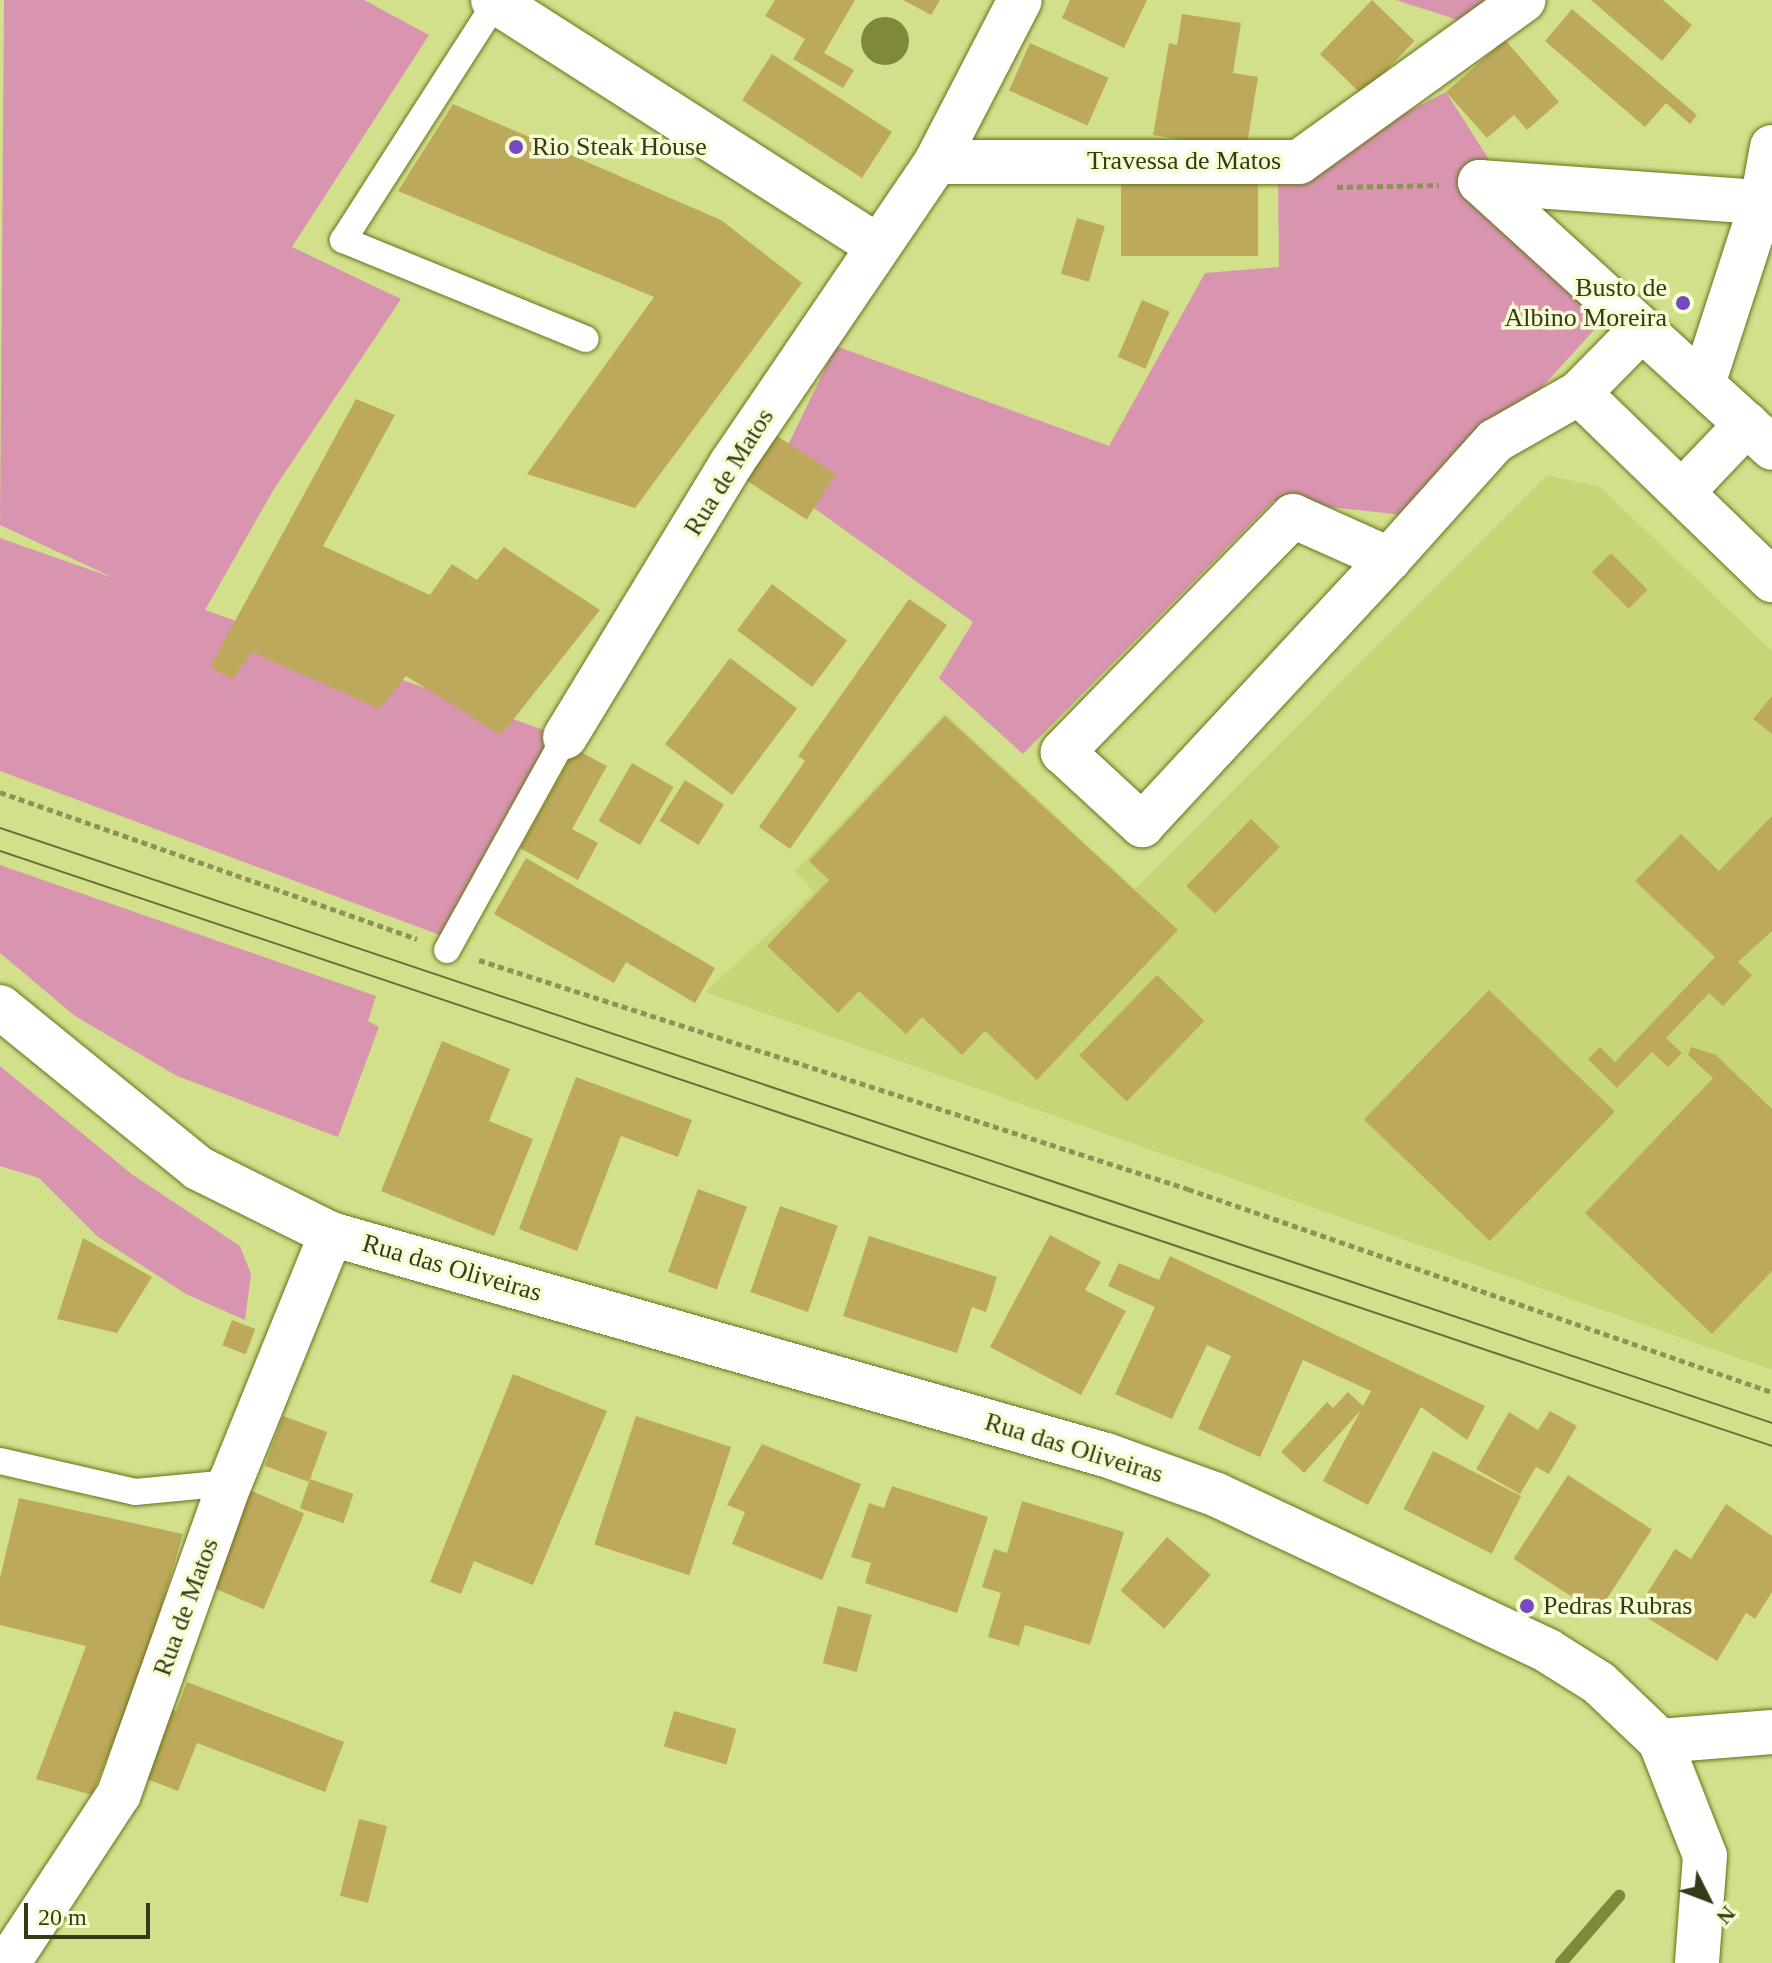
<!DOCTYPE html>
<style>
body{margin:0}
#map{position:relative;width:1772px;height:1963px;overflow:hidden;background:#d3e08b;font-family:Georgia,serif}
div>[style]{position:absolute}
.built>*{inset:0;background:#c8d577}
.green>*{inset:0;background:#d995af}
.water>*{inset:0;background:#7f883b}
.round{border-radius:50%}
.stream>*{height:12px;margin:-6px;padding:0 6px;transform-origin:6px;border-radius:6px;background:#7f883b}
.building>*{inset:0;background:#bda95b;transform-origin:0 0}
.path>*{height:5px;margin-top:-2.5px;transform-origin:0;background:repeating-linear-gradient(90deg,#8b9456 0 6px,transparent 0 10px)}
.roads{filter:drop-shadow(0 0 2px #687219) drop-shadow(0 0 2px #687219)}
.lane>*{height:26px;margin:-13px;padding:0 13px;transform-origin:13px;border-radius:13px;background:#fff}
.street>*{height:44px;margin:-22px;padding:0 22px;transform-origin:22px;border-radius:22px;background:#fff}
.secondary>*{height:44px;margin:-22px;padding:0 22px;transform-origin:22px;border-radius:22px;background:#fff}
.tram>*{height:2px;margin:-1px;padding:0 1px;transform-origin:1px;border-radius:1px;background:#676f3c}
.dots>*{width:22px;height:22px;translate:-50% -50%;box-sizing:border-box;border:4px solid #f6fdd3;border-radius:50%}
span{translate:-50% -50%;white-space:nowrap;text-align:center;line-height:1.15;-webkit-text-stroke:7px #f6fdd3;paint-order:stroke}
.poi-label{font-size:26px;color:#353a17}
.left{translate:0 -50%;text-align:left}
.right{translate:-100% -50%;text-align:right}
.street-label{font-size:26px;color:#353a17}
.north{position:absolute;left:1668px;top:1859px;width:80px;height:80px;-webkit-text-stroke:6px #f6fdd3;paint-order:stroke;rotate:132deg;font-size:22px;font-weight:700;line-height:32px;text-align:center;color:#353a17}
.north::after{content:'';display:block;margin:auto;width:28px;height:36px;background:#353a17;clip-path:polygon(50% 0,100% 100%,50% 72%,0 100%)}
.scale{position:absolute;left:24px;top:1903px;width:126px;height:36px;box-sizing:border-box;border:4px solid #353a17;border-top:0;padding-left:10px;font-size:24px;line-height:28px;white-space:nowrap;color:#353a17;-webkit-text-stroke:6px #f6fdd3;paint-order:stroke}
</style>
<div id="map">
<div class="built">
<div style="clip-path:polygon(1547px 475px,1600px 487px,1772px 651px,1772px 1370px,705px 992px,814px 892px,795px 871px,945px 713px,1135px 889px)"></div>
</div>
<div class="green">
<div style="clip-path:polygon(4px 0,364px 0,429px 35px,292px 247px,401px 299px,274px 489px,205px 610px,558px 735px,440px 935px,0 771px,0 538px,114px 578px,0 525px)"></div>
<div style="clip-path:polygon(1396px 0,1492px 0,1467px 23px)"></div>
<div style="clip-path:polygon(1446px 92px,1596px 328px,1423px 517px,1273px 501px,1023px 754px,939px 678px,973px 622px,772px 478px,836px 346px,1109px 446px,1205px 273px,1279px 267px,1278px 179px)"></div>
<div style="clip-path:polygon(0 865px,376px 996px,368px 1021px,379px 1027px,338px 1137px,177px 1076px,75px 1016px,0 953px)"></div>
<div style="clip-path:polygon(0 1066px,133px 1175px,240px 1246px,251px 1274px,245px 1320px,186px 1294px,98px 1237px,39px 1178px,0 1166px)"></div>
</div>
<div class="water">
<div class="round" style="left:861px;top:17px;width:48px;height:48px"></div>
</div>
<div class="stream">
<div style="left:1561px;top:1963px;width:89px;rotate:-49.1deg"></div>
</div>
<div class="building">
<div style="clip-path:polygon(775px 0,855px 0,824px 53px,854px 70px,843px 88px,793px 59px,805px 39px,765px 16px)"></div>
<div style="clip-path:polygon(903px 0,940px 0,931px 15px)"></div>
<div style="clip-path:polygon(1070px 0,1147px 0,1124px 48px,1062px 18px)"></div>
<div style="left:1372px;top:0;width:59px;height:75px;rotate:44deg"></div>
<div style="clip-path:polygon(1591px 0,1663px 0,1692px 25px,1662px 61px)"></div>
<div style="clip-path:polygon(1572px 9px,1697px 115px,1690px 124px,1666px 103px,1645px 127px,1545px 41px)"></div>
<div style="clip-path:polygon(1182px 14px,1241px 23px,1233px 73px,1258px 77px,1246px 150px,1153px 135px,1169px 43px,1177px 45px)"></div>
<div style="clip-path:polygon(1505px 40px,1559px 102px,1527px 130px,1514px 115px,1487px 138px,1446px 92px)"></div>
<div style="left:1030px;top:43px;width:86px;height:52px;rotate:24deg"></div>
<div style="left:772px;top:54px;width:143px;height:55px;rotate:33deg"></div>
<div style="clip-path:polygon(453px 104px,721px 220px,802px 283px,635px 508px,527px 474px,654px 297px,398px 191px)"></div>
<div style="left:1258px;top:182px;width:74px;height:137px;rotate:90deg"></div>
<div style="left:1077px;top:218px;width:29px;height:58px;rotate:16deg"></div>
<div style="left:1142px;top:300px;width:30px;height:62px;rotate:23deg"></div>
<div style="clip-path:polygon(356px 399px,395px 415px,323px 546px,430px 595px,452px 564px,477px 580px,504px 547px,600px 610px,501px 735px,406px 676px,380px 709px,252px 652px,233px 679px,210px 667px)"></div>
<div style="left:774px;top:434px;width:74px;height:54px;rotate:33deg"></div>
<div style="left:1611px;top:553px;width:52px;height:27px;rotate:45deg"></div>
<div style="left:772px;top:584px;width:94px;height:58px;rotate:37deg"></div>
<div style="clip-path:polygon(909px 599px,947px 625px,790px 849px,759px 827px,805px 761px,798px 756px)"></div>
<div style="left:730px;top:658px;width:84px;height:108px;rotate:37deg"></div>
<div style="clip-path:polygon(1772px 696px,1772px 734px,1753px 719px)"></div>
<div style="clip-path:polygon(945px 716px,1178px 930px,1037px 1080px,985px 1031px,962px 1055px,922px 1017px,906px 1034px,859px 991px,838px 1013px,767px 946px,829px 880px,809px 861px)"></div>
<div style="clip-path:polygon(575px 749px,607px 766px,572px 829px,598px 843px,578px 880px,520px 848px)"></div>
<div style="left:632px;top:763px;width:48px;height:67px;rotate:30deg"></div>
<div style="left:685px;top:780px;width:46px;height:48px;rotate:32deg"></div>
<div style="clip-path:polygon(1772px 816px,1772px 931px,1738px 962px,1752px 975px,1723px 1006px,1709px 993px,1666px 1038px,1682px 1053px,1668px 1067px,1652px 1052px,1617px 1088px,1588px 1059px,1600px 1047px,1615px 1062px,1715px 957px,1635px 881px,1681px 834px,1719px 871px)"></div>
<div style="left:1251px;top:819px;width:40px;height:93px;rotate:44deg"></div>
<div style="clip-path:polygon(526px 858px,715px 968px,695px 1003px,626px 962px,614px 983px,494px 914px)"></div>
<div style="left:1157px;top:975px;width:66px;height:112px;rotate:44deg"></div>
<div style="left:1489px;top:990px;width:175px;height:180px;rotate:44deg"></div>
<div style="clip-path:polygon(442px 1041px,510px 1069px,489px 1121px,533px 1139px,494px 1236px,381px 1191px)"></div>
<div style="clip-path:polygon(1691px 1047px,1716px 1055px,1772px 1109px,1772px 1271px,1712px 1334px,1585px 1213px,1713px 1078px,1688px 1055px)"></div>
<div style="clip-path:polygon(576px 1077px,692px 1120px,678px 1157px,621px 1136px,577px 1251px,519px 1229px)"></div>
<div style="left:698px;top:1189px;width:52px;height:88px;rotate:20deg"></div>
<div style="left:780px;top:1206px;width:61px;height:91px;rotate:19deg"></div>
<div style="clip-path:polygon(1050px 1235px,1101px 1262px,1085px 1290px,1126px 1311px,1081px 1395px,990px 1347px)"></div>
<div style="clip-path:polygon(869px 1236px,997px 1277px,986px 1312px,972px 1307px,957px 1353px,843px 1316px)"></div>
<div style="clip-path:polygon(83px 1238px,152px 1277px,117px 1333px,57px 1319px)"></div>
<div style="clip-path:polygon(1170px 1256px,1485px 1406px,1467px 1440px,1421px 1407px,1368px 1505px,1323px 1481px,1361px 1410px,1304px 1473px,1281px 1452px,1327px 1402px,1333px 1408px,1348px 1392px,1363px 1406px,1371px 1391px,1303px 1360px,1260px 1457px,1198px 1429px,1231px 1356px,1207px 1345px,1172px 1419px,1115px 1394px,1155px 1307px,1108px 1286px,1119px 1263px,1159px 1280px)"></div>
<div style="left:232px;top:1320px;width:25px;height:27px;rotate:21deg"></div>
<div style="clip-path:polygon(513px 1374px,607px 1411px,533px 1585px,474px 1561px,461px 1594px,430px 1582px)"></div>
<div style="clip-path:polygon(1550px 1411px,1577px 1426px,1549px 1474px,1536px 1467px,1520px 1494px,1476px 1469px,1509px 1412px,1538px 1430px)"></div>
<div style="left:283px;top:1416px;width:47px;height:53px;rotate:20deg"></div>
<div style="left:636px;top:1416px;width:100px;height:135px;rotate:18deg"></div>
<div style="clip-path:polygon(762px 1444px,861px 1484px,822px 1580px,732px 1544px,745px 1512px,727px 1505px)"></div>
<div style="left:1433px;top:1451px;width:99px;height:65px;rotate:27deg"></div>
<div style="left:1568px;top:1475px;width:100px;height:100px;rotate:33deg"></div>
<div style="left:310px;top:1479px;width:46px;height:31px;rotate:19deg"></div>
<div style="clip-path:polygon(892px 1486px,988px 1517px,957px 1613px,865px 1583px,871px 1563px,851px 1557px,869px 1503px,884px 1508px)"></div>
<div style="left:249px;top:1490px;width:60px;height:104px;rotate:23deg"></div>
<div style="clip-path:polygon(19px 1498px,183px 1534px,145px 1662px,92px 1795px,36px 1779px,86px 1646px,0 1625px,0 1578px)"></div>
<div style="clip-path:polygon(1022px 1501px,1124px 1532px,1090px 1645px,1025px 1625px,1019px 1646px,988px 1637px,1001px 1593px,982px 1587px,994px 1549px,1007px 1553px)"></div>
<div style="clip-path:polygon(1726px 1504px,1772px 1536px,1772px 1592px,1755px 1619px,1746px 1613px,1717px 1661px,1636px 1611px,1675px 1549px,1691px 1559px)"></div>
<div style="left:1167px;top:1537px;width:58px;height:71px;rotate:41deg"></div>
<div style="left:838px;top:1606px;width:35px;height:59px;rotate:15deg"></div>
<div style="clip-path:polygon(187px 1682px,344px 1742px,325px 1792px,197px 1743px,178px 1791px,137px 1775px,164px 1706px,176px 1711px)"></div>
<div style="left:674px;top:1711px;width:65px;height:37px;rotate:16deg"></div>
<div style="left:359px;top:1819px;width:29px;height:79px;rotate:14deg"></div>
</div>
<div class="path">
<div style="left:1337px;top:187px;width:102px;rotate:-1.1deg"></div>
<div style="left:0;top:792px;width:442px;rotate:19.4deg"></div>
<div style="left:479px;top:960px;width:745px;rotate:17.9deg"></div>
<div style="left:1188px;top:1189px;width:618px;rotate:19.17deg"></div>
</div>
<div class="roads">
<div class="lane">
<div style="left:496px;top:2px;width:283px;rotate:122.7deg"></div>
<div style="left:343px;top:240px;width:262px;rotate:22.2deg"></div>
<div style="left:447px;top:950px;width:244px;rotate:-61deg"></div>
<div style="left:0;top:1461px;width:139px;rotate:12.9deg"></div>
<div style="left:135px;top:1492px;width:95px;rotate:-5.4deg"></div>
</div>
<div class="street">
<div style="left:493px;top:0;width:455px;rotate:32.6deg"></div>
<div style="left:936px;top:162px;width:363px"></div>
<div style="left:1299px;top:162px;width:277px;rotate:-35.8deg"></div>
<div style="left:1480px;top:182px;width:395px;rotate:42.3deg"></div>
<div style="left:1480px;top:182px;width:283px;rotate:4.1deg"></div>
<div style="left:1703px;top:384px;width:191px;rotate:-72deg"></div>
<div style="left:1762px;top:202px;width:56px;rotate:-79.7deg"></div>
<div style="left:1579px;top:393px;width:269px;rotate:44.1deg"></div>
<div style="left:1682px;top:492px;width:94px;rotate:-46.3deg"></div>
<div style="left:1389px;top:559px;width:105px;rotate:-155.9deg"></div>
<div style="left:1293px;top:516px;width:330px;rotate:134.3deg"></div>
<div style="left:1063px;top:752px;width:108px;rotate:42.7deg"></div>
<div style="left:1142px;top:825px;width:363px;rotate:-47.1deg"></div>
<div style="left:1389px;top:559px;width:159px;rotate:-48.1deg"></div>
<div style="left:1495px;top:441px;width:97px;rotate:-29.7deg"></div>
<div style="left:1579px;top:393px;width:88px;rotate:-45.5deg"></div>
<div style="left:565px;top:737px;width:320px;rotate:-58.7deg"></div>
<div style="left:731px;top:464px;width:365px;rotate:-55.8deg"></div>
<div style="left:936px;top:162px;width:182px;rotate:-62.6deg"></div>
<div style="left:1660px;top:1741px;width:112px;rotate:-4.6deg"></div>
<div style="left:8px;top:1963px;width:202px;rotate:-56.7deg"></div>
<div style="left:119px;top:1794px;width:330px;rotate:-70.4deg"></div>
<div style="left:230px;top:1483px;width:269px;rotate:-67.9deg"></div>
</div>
<div class="secondary">
<div style="left:0;top:1007px;width:255px;rotate:39.1deg"></div>
<div style="left:198px;top:1168px;width:148px;rotate:26.4deg"></div>
<div style="left:331px;top:1234px;width:806px;rotate:15.92deg"></div>
<div style="left:1106px;top:1455px;width:118px;rotate:19.8deg"></div>
<div style="left:1217px;top:1495px;width:366px;rotate:25.2deg"></div>
<div style="left:1548px;top:1651px;width:60px;rotate:32.1deg"></div>
<div style="left:1599px;top:1683px;width:84px;rotate:43.6deg"></div>
<div style="left:1660px;top:1741px;width:123px;rotate:68.6deg"></div>
<div style="left:1705px;top:1856px;width:107px;rotate:94.3deg"></div>
</div>
</div>
<div class="tram">
<div style="left:0;top:828px;width:1869px;rotate:18.56deg"></div>
<div style="left:0;top:851px;width:1869px;rotate:18.56deg"></div>
</div>
<div class="dots">
<div style="left:516px;top:147px;background:#7449c2"></div>
<div style="left:1683px;top:303px;background:#7449c2"></div>
<div style="left:1527px;top:1606px;background:#7449c2"></div>
</div>
<div class="poi-label">
<span class="left" style="left:532px;top:147px">Rio Steak House</span>
<span class="right" style="left:1667px;top:303px">Busto de<br>Albino Moreira</span>
<span class="left" style="left:1543px;top:1606px">Pedras Rubras</span>
</div>
<div class="street-label">
<span style="left:1184px;top:161px">Travessa de Matos</span>
<span style="left:729px;top:472px;rotate:-58deg">Rua de Matos</span>
<span style="left:452px;top:1268px;rotate:16deg">Rua das Oliveiras</span>
<span style="left:1074px;top:1448px;rotate:17deg">Rua das Oliveiras</span>
<span style="left:186px;top:1607px;rotate:-70deg">Rua de Matos</span>
</div>
<div class="north">N</div>
<div class="scale">20 m</div>
</div>
